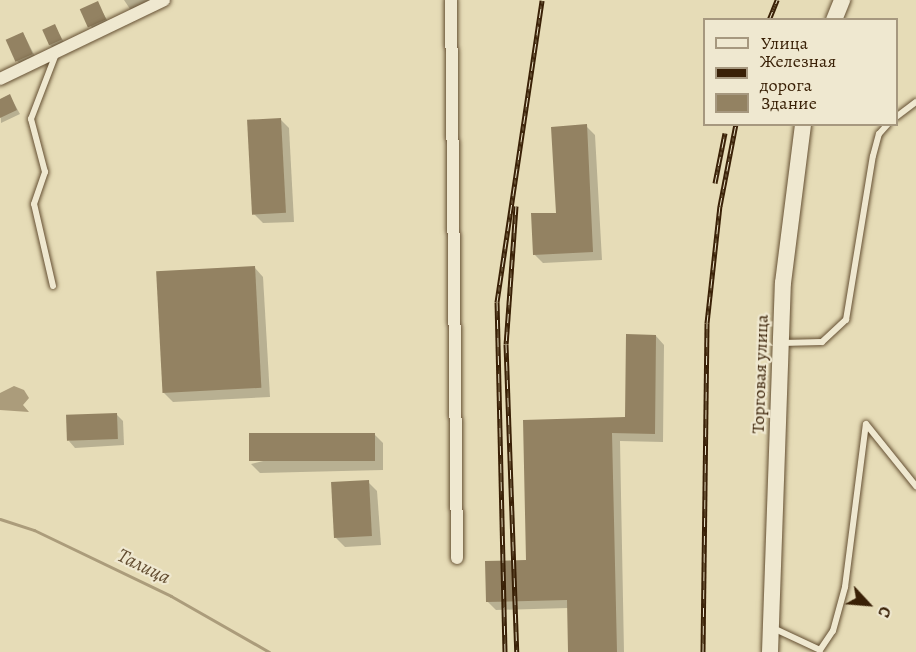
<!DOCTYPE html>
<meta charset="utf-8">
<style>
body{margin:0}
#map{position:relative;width:916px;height:652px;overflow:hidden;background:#e6dcb7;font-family:Alegreya,serif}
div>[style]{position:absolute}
.water>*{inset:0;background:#ab9c7b}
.shadow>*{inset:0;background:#0003;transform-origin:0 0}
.stream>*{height:3px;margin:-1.5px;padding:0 1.5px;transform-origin:1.5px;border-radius:1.5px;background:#ab9c7b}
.building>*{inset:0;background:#938262;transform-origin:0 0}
.roads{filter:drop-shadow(0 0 2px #644f32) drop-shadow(0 0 2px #644f32)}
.lane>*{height:6px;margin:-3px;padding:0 3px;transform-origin:3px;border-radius:3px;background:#efe8d0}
.street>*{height:12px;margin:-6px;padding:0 6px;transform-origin:6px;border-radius:6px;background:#efe8d0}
.secondary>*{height:16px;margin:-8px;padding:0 8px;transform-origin:8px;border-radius:8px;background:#efe8d0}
.rail>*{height:5px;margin-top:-2.5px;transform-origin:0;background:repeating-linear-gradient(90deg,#efe8d0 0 9px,#392006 0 18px);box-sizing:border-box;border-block:2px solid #392006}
span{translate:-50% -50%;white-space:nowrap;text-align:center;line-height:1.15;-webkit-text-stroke:4.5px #efe8d0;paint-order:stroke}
.street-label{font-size:18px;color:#392006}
.water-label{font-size:20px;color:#614b2f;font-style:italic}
.legend{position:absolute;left:703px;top:18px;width:195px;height:108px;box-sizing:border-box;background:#efe8d0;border:2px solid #a6987f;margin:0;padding:8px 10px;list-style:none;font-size:18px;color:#392006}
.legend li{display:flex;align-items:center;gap:12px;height:30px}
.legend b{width:30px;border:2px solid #a6987f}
.north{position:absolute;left:838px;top:574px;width:60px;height:60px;-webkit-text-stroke:4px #efe8d0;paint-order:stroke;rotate:116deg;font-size:16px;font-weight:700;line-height:24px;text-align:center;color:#392006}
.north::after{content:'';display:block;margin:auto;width:21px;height:27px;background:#392006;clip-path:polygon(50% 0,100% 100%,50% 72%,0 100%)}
</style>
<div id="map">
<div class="water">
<div style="clip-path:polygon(14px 386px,24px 390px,29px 398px,23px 405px,29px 412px,0 410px,0 393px)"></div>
</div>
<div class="shadow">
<div style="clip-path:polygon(124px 0,162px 0,132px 12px)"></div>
<div style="left:97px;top:3px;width:23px;height:17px;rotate:59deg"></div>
<div style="clip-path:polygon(55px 26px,65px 44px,54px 49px,50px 45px)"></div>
<div style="clip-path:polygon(23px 33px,36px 58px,21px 65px,17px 61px)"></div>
<div style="clip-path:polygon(10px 96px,20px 114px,1px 123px,0 100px)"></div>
<div style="clip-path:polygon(280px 119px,289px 128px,294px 222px,263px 223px,254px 214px)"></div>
<div style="clip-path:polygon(586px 126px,595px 135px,602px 260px,543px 263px,534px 254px,558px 214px)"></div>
<div style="clip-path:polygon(255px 268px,263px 277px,270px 397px,173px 402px,164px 393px)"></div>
<div style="clip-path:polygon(656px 336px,664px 345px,663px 442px,620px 441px,624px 652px,569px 652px,568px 608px,496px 610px,487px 601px,528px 562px,525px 421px,627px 419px)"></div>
<div style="clip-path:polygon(116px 414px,123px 421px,124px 445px,75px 448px,69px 441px)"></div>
<div style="clip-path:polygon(374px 434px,383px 443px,383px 470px,260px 473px,251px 464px)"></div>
<div style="clip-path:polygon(368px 482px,377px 491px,381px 545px,345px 547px,336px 538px)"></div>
</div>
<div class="stream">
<div style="left:0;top:519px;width:36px;rotate:18deg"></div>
<div style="left:34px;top:530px;width:152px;rotate:25.7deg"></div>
<div style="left:171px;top:596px;width:113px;rotate:29.7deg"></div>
</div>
<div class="building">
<div style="left:98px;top:1px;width:20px;height:20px;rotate:66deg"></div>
<div style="left:55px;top:24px;width:17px;height:14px;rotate:66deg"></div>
<div style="left:23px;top:32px;width:24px;height:19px;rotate:66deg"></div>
<div style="clip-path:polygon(10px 94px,17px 110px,0 118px,0 99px)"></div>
<div style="left:281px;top:118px;width:95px;height:34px;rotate:87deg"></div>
<div style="clip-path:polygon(587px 124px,593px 252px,533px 255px,531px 213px,556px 213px,551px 127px)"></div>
<div style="left:255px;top:266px;width:122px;height:99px;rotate:87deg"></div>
<div style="clip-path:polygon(626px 334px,656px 335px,655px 434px,612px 433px,617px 652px,568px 652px,567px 600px,486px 602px,485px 561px,526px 560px,523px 420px,625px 417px)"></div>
<div style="left:117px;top:413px;width:26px;height:51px;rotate:88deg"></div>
<div style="left:375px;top:433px;width:28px;height:126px;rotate:90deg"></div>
<div style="left:369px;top:480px;width:56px;height:38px;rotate:87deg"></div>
</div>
<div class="roads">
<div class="lane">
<div style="left:896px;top:117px;width:25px;rotate:-37deg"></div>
<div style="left:53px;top:286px;width:84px;rotate:-103deg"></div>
<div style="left:34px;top:204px;width:34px;rotate:-71deg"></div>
<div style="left:45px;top:172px;width:55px;rotate:-104.8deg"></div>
<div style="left:31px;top:119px;width:70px;rotate:-69deg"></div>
<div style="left:782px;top:343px;width:40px;rotate:-1.4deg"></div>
<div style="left:822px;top:342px;width:33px;rotate:-43deg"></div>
<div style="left:846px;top:320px;width:166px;rotate:-80.7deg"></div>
<div style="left:873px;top:156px;width:23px;rotate:-75deg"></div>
<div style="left:879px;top:134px;width:13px;rotate:-48deg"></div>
<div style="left:773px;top:628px;width:52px;rotate:25.1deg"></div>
<div style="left:820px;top:650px;width:23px;rotate:-56deg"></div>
<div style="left:833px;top:631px;width:46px;rotate:-74.7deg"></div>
<div style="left:845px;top:587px;width:164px;rotate:-82.7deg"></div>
<div style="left:866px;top:424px;width:80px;rotate:51.1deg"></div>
</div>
<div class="street">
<div style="left:451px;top:0;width:558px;rotate:89.38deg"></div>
<div style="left:0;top:79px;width:182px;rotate:-25.7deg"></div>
</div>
<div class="secondary">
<div style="left:834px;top:20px;width:22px;rotate:-68deg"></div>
<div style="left:770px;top:652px;width:369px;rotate:-88deg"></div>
<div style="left:783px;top:283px;width:160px;rotate:-82.8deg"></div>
</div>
</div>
<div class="rail">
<div style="left:769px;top:20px;width:22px;rotate:-68deg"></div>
<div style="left:715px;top:183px;width:51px;rotate:-78.7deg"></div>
<div style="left:516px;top:206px;width:138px;rotate:94.1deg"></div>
<div style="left:506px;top:344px;width:308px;rotate:88deg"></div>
<div style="left:505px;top:652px;width:350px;rotate:-91.3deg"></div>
<div style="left:497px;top:302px;width:305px;rotate:-81.5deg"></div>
<div style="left:703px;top:652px;width:329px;rotate:-89.3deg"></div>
<div style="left:707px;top:323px;width:118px;rotate:-83.7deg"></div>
<div style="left:720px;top:206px;width:84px;rotate:-79deg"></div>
</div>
<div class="street-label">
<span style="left:760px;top:374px;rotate:-88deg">Торговая улица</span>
</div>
<div class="water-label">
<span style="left:144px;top:566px;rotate:26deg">Талица</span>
</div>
<ul class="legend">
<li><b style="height:8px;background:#efe8d0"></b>Улица</li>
<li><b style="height:8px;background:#392006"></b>Железная дорога</li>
<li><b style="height:16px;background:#938262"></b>Здание</li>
</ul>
<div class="north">С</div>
</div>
